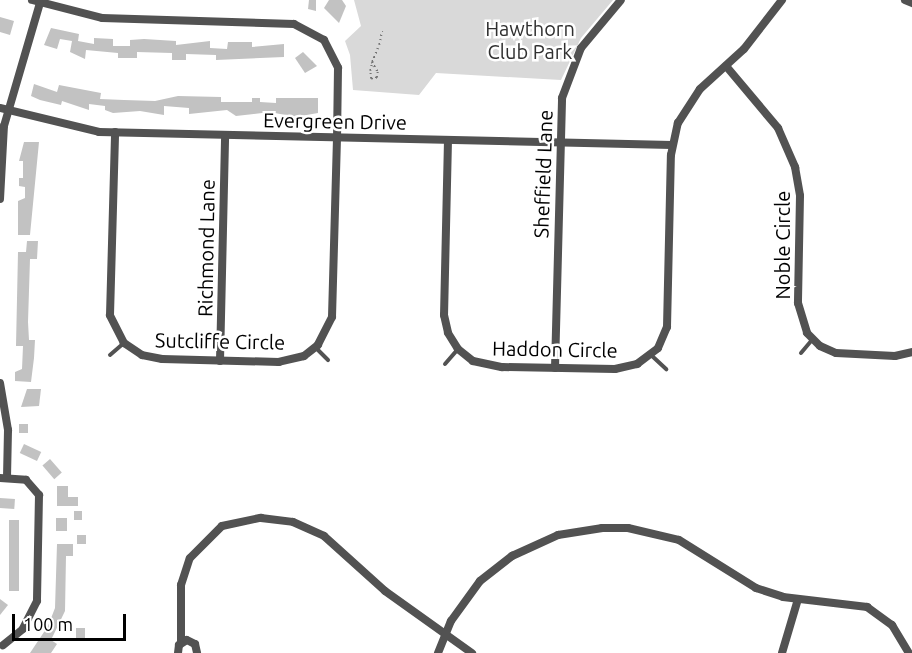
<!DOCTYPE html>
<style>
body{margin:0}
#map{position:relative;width:912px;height:653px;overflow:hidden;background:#fff;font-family:Ubuntu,sans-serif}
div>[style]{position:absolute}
.green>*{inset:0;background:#d9d9d9}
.building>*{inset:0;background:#c2c2c2;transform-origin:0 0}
.path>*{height:1.5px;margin-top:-0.75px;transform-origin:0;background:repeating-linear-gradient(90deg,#747474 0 1.5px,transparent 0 4.5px)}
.service>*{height:4px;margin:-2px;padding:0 2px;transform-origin:2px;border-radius:2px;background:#525252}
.minor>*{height:8px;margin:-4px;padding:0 4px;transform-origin:4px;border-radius:4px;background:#525252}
span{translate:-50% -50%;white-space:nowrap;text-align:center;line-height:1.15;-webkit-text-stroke:5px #fff;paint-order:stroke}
.park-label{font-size:20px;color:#303030}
.street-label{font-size:20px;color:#000}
.scale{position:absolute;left:12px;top:614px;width:114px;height:27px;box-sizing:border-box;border:3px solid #000;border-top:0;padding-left:8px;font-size:18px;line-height:21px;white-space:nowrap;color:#000;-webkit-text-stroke:4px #fff;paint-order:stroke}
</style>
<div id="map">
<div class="green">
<div style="clip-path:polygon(354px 0,613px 0,581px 38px,561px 80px,436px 73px,419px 95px,353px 90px,350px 55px,345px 41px,361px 26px)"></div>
</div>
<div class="building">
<div style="clip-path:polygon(309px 0,316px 0,316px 11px,308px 9px)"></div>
<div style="clip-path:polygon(329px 0,342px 0,346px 6px,339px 23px,324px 8px)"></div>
<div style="clip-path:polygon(0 17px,14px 21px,10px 35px,0 32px)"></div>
<div style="clip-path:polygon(51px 28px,79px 34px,78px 41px,94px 44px,94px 38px,113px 39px,113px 46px,130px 46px,130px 40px,144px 39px,176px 41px,176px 45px,210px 41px,210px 48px,227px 49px,228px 42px,252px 42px,252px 47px,284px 44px,284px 57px,216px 60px,216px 55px,186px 54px,186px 60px,172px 60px,172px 53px,137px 52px,137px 58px,118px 58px,118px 53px,86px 50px,85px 59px,70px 52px,72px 41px,60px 39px,57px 49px,44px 45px)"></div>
<div style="clip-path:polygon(303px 52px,317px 66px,305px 73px,295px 58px)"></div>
<div style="clip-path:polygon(34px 84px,57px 92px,59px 85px,101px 93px,100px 99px,124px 100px,155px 101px,178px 96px,221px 97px,221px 102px,252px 102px,252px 98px,260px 98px,260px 102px,276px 103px,276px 98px,318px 98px,318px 113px,295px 117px,270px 112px,236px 116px,227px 110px,189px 114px,189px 108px,164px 106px,164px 115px,140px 111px,113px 113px,105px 110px,105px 106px,89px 104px,89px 110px,62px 101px,61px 105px,40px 100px,31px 96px)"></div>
<div style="clip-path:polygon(24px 142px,39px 142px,30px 235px,18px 235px,18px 201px,25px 198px,25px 187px,19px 186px,19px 178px,23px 178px,23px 161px,19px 161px)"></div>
<div style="clip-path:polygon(27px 241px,38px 241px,37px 259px,30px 259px,28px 322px,29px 340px,35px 340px,34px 358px,31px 382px,15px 381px,15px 372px,22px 369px,23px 346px,16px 346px,18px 252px,26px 252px)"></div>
<div style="clip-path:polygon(27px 389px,41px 389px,39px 406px,21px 407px)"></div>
<div style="left:19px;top:424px;width:9px;height:9px"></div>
<div style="left:24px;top:444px;width:19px;height:10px;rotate:25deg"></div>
<div style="left:50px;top:459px;width:18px;height:10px;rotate:49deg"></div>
<div style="clip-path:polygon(57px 486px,68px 486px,68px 497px,78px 497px,78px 506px,57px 506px)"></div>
<div style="left:0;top:498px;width:15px;height:10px;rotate:4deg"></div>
<div style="left:74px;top:511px;width:8px;height:9px"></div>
<div style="left:56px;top:518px;width:11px;height:13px"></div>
<div style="left:9px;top:520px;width:10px;height:71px"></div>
<div style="left:77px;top:535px;width:9px;height:9px"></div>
<div style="clip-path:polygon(57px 544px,73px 544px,73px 556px,66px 556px,65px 611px,51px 640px,57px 644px,51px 653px,30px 653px,48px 626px,55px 608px)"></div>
<div style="clip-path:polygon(0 599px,8px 605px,0 615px)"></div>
<div style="left:76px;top:628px;width:9px;height:10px"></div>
</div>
<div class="path">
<div style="left:372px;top:62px;width:12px;rotate:59deg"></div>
<div style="left:378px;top:72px;width:6px;rotate:99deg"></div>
<div style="left:377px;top:78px;width:6px;rotate:171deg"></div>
<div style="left:371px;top:79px;width:8px;rotate:-97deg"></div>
<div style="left:370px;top:71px;width:9px;rotate:-77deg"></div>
<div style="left:372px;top:62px;width:18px;rotate:-68deg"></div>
<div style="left:379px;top:45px;width:14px;rotate:-78deg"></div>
</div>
<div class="service">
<div style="left:316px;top:348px;width:17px;rotate:45deg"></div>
<div style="left:801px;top:353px;width:17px;rotate:-50deg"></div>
<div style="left:110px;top:355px;width:18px;rotate:-41deg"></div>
<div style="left:651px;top:355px;width:21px;rotate:43deg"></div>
<div style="left:445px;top:364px;width:20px;rotate:-49deg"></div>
</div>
<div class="minor">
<div style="left:32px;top:0;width:72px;rotate:14.4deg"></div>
<div style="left:102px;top:18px;width:192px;rotate:1.8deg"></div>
<div style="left:294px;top:24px;width:34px;rotate:28deg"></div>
<div style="left:324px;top:40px;width:31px;rotate:63deg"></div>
<div style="left:338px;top:68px;width:70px;rotate:90.8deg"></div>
<div style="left:337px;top:138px;width:179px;rotate:91.6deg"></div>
<div style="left:332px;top:317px;width:31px;rotate:117deg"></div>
<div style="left:318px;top:345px;width:18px;rotate:142deg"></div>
<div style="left:304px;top:356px;width:26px;rotate:167deg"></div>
<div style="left:279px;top:362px;width:117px;rotate:-178.5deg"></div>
<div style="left:162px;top:359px;width:20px;rotate:-169deg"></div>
<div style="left:142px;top:355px;width:22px;rotate:-146deg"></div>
<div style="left:124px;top:343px;width:31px;rotate:-117deg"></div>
<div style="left:110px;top:315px;width:183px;rotate:-88.4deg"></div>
<div style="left:905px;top:0;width:8px;rotate:23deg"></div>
<div style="left:726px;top:66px;width:81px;rotate:50deg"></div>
<div style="left:778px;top:128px;width:43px;rotate:66.4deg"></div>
<div style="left:795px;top:167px;width:29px;rotate:80deg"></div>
<div style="left:800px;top:196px;width:107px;rotate:91.1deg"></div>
<div style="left:798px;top:303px;width:31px;rotate:73deg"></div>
<div style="left:807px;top:333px;width:18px;rotate:45deg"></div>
<div style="left:820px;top:346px;width:17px;rotate:24deg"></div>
<div style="left:836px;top:353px;width:59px;rotate:2.9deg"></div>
<div style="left:895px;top:356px;width:17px;rotate:-13deg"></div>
<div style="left:0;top:108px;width:102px;rotate:13.6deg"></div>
<div style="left:99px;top:132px;width:573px;rotate:1.3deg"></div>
<div style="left:448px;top:140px;width:175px;rotate:91.3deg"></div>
<div style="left:444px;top:315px;width:18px;rotate:77deg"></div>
<div style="left:448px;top:333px;width:19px;rotate:58deg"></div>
<div style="left:458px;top:349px;width:19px;rotate:39deg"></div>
<div style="left:473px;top:361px;width:30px;rotate:12deg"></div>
<div style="left:502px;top:367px;width:113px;rotate:1deg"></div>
<div style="left:615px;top:369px;width:23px;rotate:-13deg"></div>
<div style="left:637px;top:364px;width:26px;rotate:-37deg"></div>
<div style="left:658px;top:348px;width:23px;rotate:-67deg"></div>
<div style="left:667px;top:327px;width:172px;rotate:-88.7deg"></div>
<div style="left:671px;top:155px;width:33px;rotate:-78deg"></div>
<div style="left:678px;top:123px;width:40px;rotate:-57.1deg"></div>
<div style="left:700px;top:89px;width:59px;rotate:-42.3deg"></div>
<div style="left:744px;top:49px;width:62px;rotate:-52.2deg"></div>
<div style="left:0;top:199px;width:73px;rotate:-86.9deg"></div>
<div style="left:4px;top:126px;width:128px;rotate:-73.7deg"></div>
<div style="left:220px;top:361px;width:225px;rotate:-88.7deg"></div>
<div style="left:555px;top:368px;width:270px;rotate:-88.5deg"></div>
<div style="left:562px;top:98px;width:53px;rotate:-69.2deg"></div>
<div style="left:581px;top:48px;width:62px;rotate:-50.2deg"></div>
<div style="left:0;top:383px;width:48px;rotate:80.3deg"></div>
<div style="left:8px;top:430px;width:48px;rotate:91.2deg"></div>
<div style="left:0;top:478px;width:26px;rotate:4deg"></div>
<div style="left:26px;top:480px;width:20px;rotate:49deg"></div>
<div style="left:39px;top:495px;width:106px;rotate:91.1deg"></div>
<div style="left:37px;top:601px;width:31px;rotate:117deg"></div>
<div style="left:23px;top:629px;width:26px;rotate:141deg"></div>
<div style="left:181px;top:642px;width:57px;rotate:-90deg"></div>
<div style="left:181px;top:585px;width:28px;rotate:-72deg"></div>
<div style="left:190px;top:558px;width:45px;rotate:-45deg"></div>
<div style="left:222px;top:526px;width:40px;rotate:-12deg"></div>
<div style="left:261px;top:518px;width:32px;rotate:7deg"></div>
<div style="left:293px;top:522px;width:34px;rotate:24deg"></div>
<div style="left:324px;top:536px;width:82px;rotate:42deg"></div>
<div style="left:385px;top:591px;width:107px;rotate:35.5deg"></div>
<div style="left:178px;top:653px;width:8px;rotate:-83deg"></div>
<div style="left:179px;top:645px;width:9px;rotate:-32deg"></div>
<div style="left:187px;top:640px;width:9px;rotate:27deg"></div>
<div style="left:195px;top:644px;width:9px;rotate:77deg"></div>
<div style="left:438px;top:653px;width:35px;rotate:-68deg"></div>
<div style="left:451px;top:621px;width:49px;rotate:-54.1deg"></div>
<div style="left:480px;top:581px;width:41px;rotate:-38deg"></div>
<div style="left:512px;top:556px;width:51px;rotate:-24.5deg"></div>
<div style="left:558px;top:535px;width:45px;rotate:-9deg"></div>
<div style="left:602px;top:528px;width:26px"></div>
<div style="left:628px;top:528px;width:52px;rotate:13.2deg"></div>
<div style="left:679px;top:540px;width:91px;rotate:31.9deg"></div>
<div style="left:756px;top:588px;width:28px;rotate:18deg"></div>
<div style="left:783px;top:597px;width:85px;rotate:6.8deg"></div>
<div style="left:867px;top:607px;width:31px;rotate:36deg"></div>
<div style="left:892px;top:625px;width:33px;rotate:59deg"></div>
<div style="left:782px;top:653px;width:56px;rotate:-73.5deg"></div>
</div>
<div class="park-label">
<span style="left:530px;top:40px">Hawthorn<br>Club Park</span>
</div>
<div class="street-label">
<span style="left:335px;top:121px;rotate:1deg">Evergreen Drive</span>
<span style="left:543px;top:174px;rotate:-88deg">Sheffield Lane</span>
<span style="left:782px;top:245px;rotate:-90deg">Noble Circle</span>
<span style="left:206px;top:248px;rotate:-89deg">Richmond Lane</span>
<span style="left:220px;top:341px;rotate:1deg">Sutcliffe Circle</span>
<span style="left:555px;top:349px;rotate:1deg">Haddon Circle</span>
</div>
<div class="scale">100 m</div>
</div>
